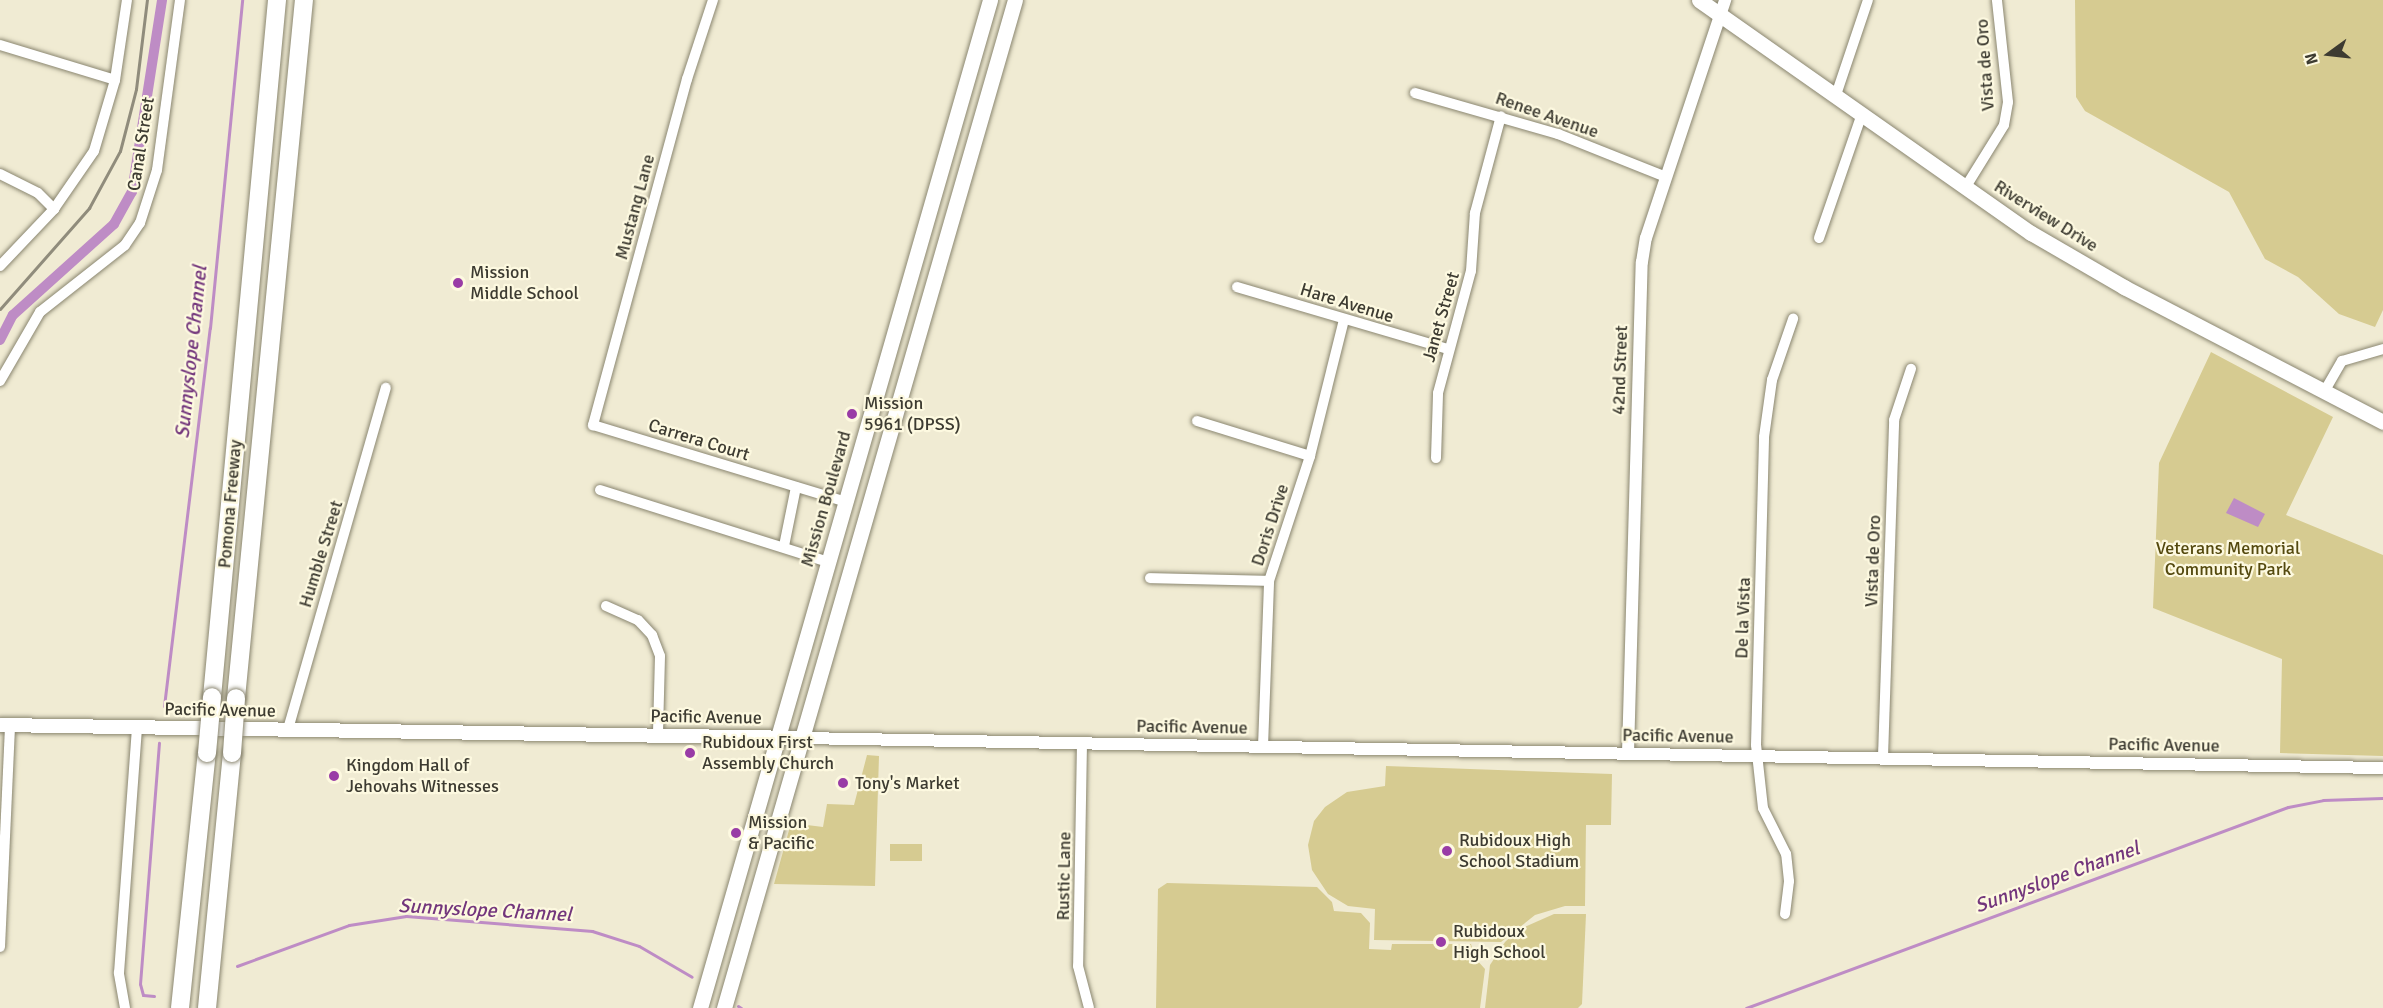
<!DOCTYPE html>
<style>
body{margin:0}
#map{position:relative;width:2383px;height:1008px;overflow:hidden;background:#f0ebd3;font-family:Signika,sans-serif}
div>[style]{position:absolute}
.green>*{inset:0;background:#d6cb91;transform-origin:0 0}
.water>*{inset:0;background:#be8cc5}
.stream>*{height:3px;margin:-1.5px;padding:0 1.5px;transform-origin:1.5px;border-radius:1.5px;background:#be8cc5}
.canal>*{height:10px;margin:-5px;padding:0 5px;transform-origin:5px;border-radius:5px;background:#be8cc5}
.roads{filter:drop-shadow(0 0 2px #8a8670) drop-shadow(0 0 2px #8a8670)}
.minor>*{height:10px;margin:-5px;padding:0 5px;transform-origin:5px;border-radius:5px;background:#fff}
.tertiary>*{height:12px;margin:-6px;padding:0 6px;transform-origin:6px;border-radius:6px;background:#fff}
.secondary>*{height:14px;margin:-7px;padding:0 7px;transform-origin:7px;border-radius:7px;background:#fff}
.primary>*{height:15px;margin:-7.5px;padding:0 7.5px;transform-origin:7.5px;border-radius:7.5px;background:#fff}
.motorway>*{height:18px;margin:-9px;padding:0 9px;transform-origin:9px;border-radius:9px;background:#fff}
.rail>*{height:3px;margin:-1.5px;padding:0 1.5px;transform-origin:1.5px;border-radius:1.5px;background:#908c7c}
.bridges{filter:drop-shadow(0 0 2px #8a8670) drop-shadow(0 0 2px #8a8670)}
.motorway-bridge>*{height:18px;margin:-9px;padding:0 9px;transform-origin:9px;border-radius:9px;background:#fff}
.dots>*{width:16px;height:16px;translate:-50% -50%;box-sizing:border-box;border:3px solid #fdf9e0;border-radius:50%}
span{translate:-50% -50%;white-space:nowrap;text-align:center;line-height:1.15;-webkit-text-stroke:4.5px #fdf9e0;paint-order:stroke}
.street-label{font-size:18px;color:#3d3b31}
.poi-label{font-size:18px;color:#3d3b31}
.left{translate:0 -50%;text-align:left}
.park-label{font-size:18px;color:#54490e}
.water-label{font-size:20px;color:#73367c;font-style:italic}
.north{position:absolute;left:2299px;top:24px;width:60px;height:60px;-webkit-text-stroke:4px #fdf9e0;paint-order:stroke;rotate:255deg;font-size:16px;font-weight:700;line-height:24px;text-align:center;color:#3d3b31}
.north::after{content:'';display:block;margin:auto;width:21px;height:27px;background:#3d3b31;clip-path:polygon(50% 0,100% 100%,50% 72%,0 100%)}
</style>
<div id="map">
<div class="green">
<div style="clip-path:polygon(2075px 0,2383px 0,2383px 310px,2375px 327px,2339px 314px,2298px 277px,2265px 259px,2229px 192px,2085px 111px,2076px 97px)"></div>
<div style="clip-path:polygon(2211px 352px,2333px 417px,2286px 515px,2383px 555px,2383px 756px,2280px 753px,2282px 659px,2153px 608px,2159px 463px)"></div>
<div style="clip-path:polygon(867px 755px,879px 756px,875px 886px,774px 884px,791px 823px,823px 827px,827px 804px,854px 805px)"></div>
<div style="clip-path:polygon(1386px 766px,1612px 774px,1611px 825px,1586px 825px,1585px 906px,1565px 906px,1535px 915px,1501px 942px,1374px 940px,1375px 909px,1348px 906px,1328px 894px,1312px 870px,1308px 845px,1314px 821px,1325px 807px,1347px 792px,1385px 786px)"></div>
<div style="left:890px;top:844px;width:32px;height:17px"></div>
<div style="clip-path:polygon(1167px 883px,1317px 887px,1332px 902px,1334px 911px,1361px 913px,1370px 923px,1369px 949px,1391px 950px,1392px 944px,1471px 944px,1475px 958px,1485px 969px,1480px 1008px,1156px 1008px,1158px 889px)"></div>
<div style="clip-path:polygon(1554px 914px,1586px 914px,1582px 1004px,1578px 1008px,1485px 1008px,1490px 965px,1505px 942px,1518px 930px)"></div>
</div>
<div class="water">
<div style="clip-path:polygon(2234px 498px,2265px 514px,2258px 527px,2226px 513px)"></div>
</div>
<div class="stream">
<div style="left:164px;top:706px;width:381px;rotate:-83.1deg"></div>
<div style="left:210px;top:328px;width:330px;rotate:-84.4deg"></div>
<div style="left:237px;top:966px;width:119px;rotate:-20.1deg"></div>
<div style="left:349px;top:925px;width:58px;rotate:-9deg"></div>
<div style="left:406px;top:916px;width:187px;rotate:4.6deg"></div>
<div style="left:592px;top:931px;width:49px;rotate:17.7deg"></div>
<div style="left:639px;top:946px;width:61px;rotate:30.3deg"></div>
<div style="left:154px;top:996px;width:11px;rotate:-175deg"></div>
<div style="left:143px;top:995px;width:11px;rotate:-105deg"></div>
<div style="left:140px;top:984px;width:242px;rotate:-85.5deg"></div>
<div style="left:738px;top:1006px;width:4px;rotate:34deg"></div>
<div style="left:1746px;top:1008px;width:578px;rotate:-20.35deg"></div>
<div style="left:2288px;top:807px;width:36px;rotate:-11deg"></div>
<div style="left:2323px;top:800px;width:60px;rotate:-1.9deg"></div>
</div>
<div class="canal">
<div style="left:0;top:340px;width:28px;rotate:-63deg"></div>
<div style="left:13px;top:315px;width:136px;rotate:-42deg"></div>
<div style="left:114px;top:224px;width:37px;rotate:-61deg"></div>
<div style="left:132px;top:192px;width:194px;rotate:-81.1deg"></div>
</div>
<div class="roads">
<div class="minor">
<div style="left:713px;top:0;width:83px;rotate:108.2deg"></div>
<div style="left:687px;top:79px;width:359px;rotate:105.2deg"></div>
<div style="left:593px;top:425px;width:264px;rotate:16.9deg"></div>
<div style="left:0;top:45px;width:120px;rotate:16.9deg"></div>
<div style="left:1415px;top:93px;width:149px;rotate:16deg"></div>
<div style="left:1558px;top:134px;width:116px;rotate:21.7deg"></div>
<div style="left:1836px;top:95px;width:100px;rotate:-71.4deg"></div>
<div style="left:0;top:174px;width:42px;rotate:26.6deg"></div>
<div style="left:38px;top:193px;width:23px;rotate:45deg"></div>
<div style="left:1965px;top:188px;width:74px;rotate:-58.2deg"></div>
<div style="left:2004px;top:125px;width:23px;rotate:-80deg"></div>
<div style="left:2008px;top:102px;width:103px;rotate:-96.2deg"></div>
<div style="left:1819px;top:238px;width:131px;rotate:-70.9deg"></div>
<div style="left:0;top:266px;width:79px;rotate:-46.5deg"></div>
<div style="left:54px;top:209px;width:70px;rotate:-55.4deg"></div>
<div style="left:94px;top:151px;width:74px;rotate:-73.5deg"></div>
<div style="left:115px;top:80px;width:81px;rotate:-81.5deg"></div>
<div style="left:1237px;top:287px;width:220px;rotate:16.4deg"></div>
<div style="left:0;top:381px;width:80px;rotate:-59.9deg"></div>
<div style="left:40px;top:312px;width:108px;rotate:-38.2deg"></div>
<div style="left:125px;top:245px;width:27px;rotate:-56deg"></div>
<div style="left:140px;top:223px;width:56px;rotate:-72.2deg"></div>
<div style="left:157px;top:170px;width:172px;rotate:-82.3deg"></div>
<div style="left:2324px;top:392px;width:36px;rotate:-60deg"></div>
<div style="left:2342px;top:361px;width:43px;rotate:-16.3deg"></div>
<div style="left:1197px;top:421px;width:118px;rotate:17.2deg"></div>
<div style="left:1436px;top:458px;width:65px;rotate:-88.2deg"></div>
<div style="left:1438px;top:393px;width:126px;rotate:-74.9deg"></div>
<div style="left:1471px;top:271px;width:58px;rotate:-86.1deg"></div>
<div style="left:1475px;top:213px;width:100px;rotate:-75deg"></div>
<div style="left:600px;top:490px;width:239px;rotate:17.5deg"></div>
<div style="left:784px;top:546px;width:60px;rotate:-78.5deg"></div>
<div style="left:1150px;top:578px;width:119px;rotate:1.4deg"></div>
<div style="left:606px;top:606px;width:35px;rotate:24deg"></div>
<div style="left:638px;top:620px;width:21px;rotate:47deg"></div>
<div style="left:652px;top:635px;width:22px;rotate:69deg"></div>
<div style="left:660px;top:656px;width:79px;rotate:91.5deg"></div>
<div style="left:288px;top:729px;width:355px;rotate:-74deg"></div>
<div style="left:1082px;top:743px;width:223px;rotate:91deg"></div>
<div style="left:1078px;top:966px;width:43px;rotate:75.3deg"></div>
<div style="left:1263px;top:747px;width:166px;rotate:-87.9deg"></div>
<div style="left:1269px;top:581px;width:132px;rotate:-71.8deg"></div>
<div style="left:1310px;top:456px;width:140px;rotate:-76deg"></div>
<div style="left:1883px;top:757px;width:337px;rotate:-88.1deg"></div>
<div style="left:1894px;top:420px;width:54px;rotate:-71.6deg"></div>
<div style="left:1785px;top:914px;width:33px;rotate:-83deg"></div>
<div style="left:1789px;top:881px;width:27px;rotate:-96deg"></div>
<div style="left:1786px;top:854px;width:51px;rotate:-116.6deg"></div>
<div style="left:1763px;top:808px;width:63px;rotate:-96.3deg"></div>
<div style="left:1756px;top:745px;width:308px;rotate:-88.5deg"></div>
<div style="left:1764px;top:437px;width:58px;rotate:-82deg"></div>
<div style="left:1772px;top:380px;width:65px;rotate:-71deg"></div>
<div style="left:0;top:947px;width:222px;rotate:-87.4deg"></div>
<div style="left:125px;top:1008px;width:36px;rotate:-100deg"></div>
<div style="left:119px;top:973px;width:247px;rotate:-85.8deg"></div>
</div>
<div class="tertiary">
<div style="left:802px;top:738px;width:1581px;rotate:1.09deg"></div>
<div style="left:1628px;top:753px;width:491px;rotate:-88.4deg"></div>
<div style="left:1642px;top:262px;width:24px;rotate:-81deg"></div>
<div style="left:1646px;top:238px;width:251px;rotate:-71.6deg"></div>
</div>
<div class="secondary">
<div style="left:0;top:725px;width:802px;rotate:0.93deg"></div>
</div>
<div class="primary">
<div style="left:1699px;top:0;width:406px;rotate:35.1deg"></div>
<div style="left:2031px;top:233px;width:108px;rotate:30.1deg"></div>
<div style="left:2124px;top:287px;width:292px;rotate:27.5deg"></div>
<div style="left:700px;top:1008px;width:1049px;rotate:-73.95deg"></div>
<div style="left:724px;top:1008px;width:1049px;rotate:-73.9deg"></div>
</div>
<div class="motorway">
<div style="left:212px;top:697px;width:700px;rotate:-84.67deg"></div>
<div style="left:236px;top:698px;width:701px;rotate:-84.44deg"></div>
<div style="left:180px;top:1008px;width:256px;rotate:-84deg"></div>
<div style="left:207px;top:1008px;width:256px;rotate:-84.4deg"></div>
</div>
</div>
<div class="rail">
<div style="left:0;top:309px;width:135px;rotate:-48.6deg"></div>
<div style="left:89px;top:208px;width:65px;rotate:-61.5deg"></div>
<div style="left:120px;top:151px;width:64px;rotate:-75.5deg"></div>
<div style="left:136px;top:89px;width:90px;rotate:-83deg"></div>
</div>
<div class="bridges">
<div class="motorway-bridge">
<div style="left:207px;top:753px;width:56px;rotate:-84.9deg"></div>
<div style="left:232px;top:753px;width:55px;rotate:-85.8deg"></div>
</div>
</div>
<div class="dots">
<div style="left:458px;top:283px;background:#993ca6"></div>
<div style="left:852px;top:414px;background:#993ca6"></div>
<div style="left:690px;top:753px;background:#993ca6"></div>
<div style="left:334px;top:776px;background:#993ca6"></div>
<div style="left:843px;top:783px;background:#993ca6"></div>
<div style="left:736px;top:833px;background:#993ca6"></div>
<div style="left:1447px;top:851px;background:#993ca6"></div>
<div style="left:1441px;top:942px;background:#993ca6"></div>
</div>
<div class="street-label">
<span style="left:1985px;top:65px;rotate:-94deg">Vista de Oro</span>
<span style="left:1547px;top:115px;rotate:19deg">Renee Avenue</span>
<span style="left:141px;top:144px;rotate:-81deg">Canal Street</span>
<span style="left:635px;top:207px;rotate:-75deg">Mustang Lane</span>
<span style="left:2046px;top:216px;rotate:32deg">Riverview Drive</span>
<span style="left:1347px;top:303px;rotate:17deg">Hare Avenue</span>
<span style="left:1441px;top:317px;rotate:-74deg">Janet Street</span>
<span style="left:1620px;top:370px;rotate:-88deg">42nd Street</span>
<span style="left:699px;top:440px;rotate:17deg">Carrera Court</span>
<span style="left:826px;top:499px;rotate:-74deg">Mission Boulevard</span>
<span style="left:230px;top:504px;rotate:-85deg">Pomona Freeway</span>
<span style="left:1270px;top:525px;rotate:-72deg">Doris Drive</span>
<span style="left:321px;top:554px;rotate:-73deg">Humble Street</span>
<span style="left:1873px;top:561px;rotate:-88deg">Vista de Oro</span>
<span style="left:1743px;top:618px;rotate:-88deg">De la Vista</span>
<span style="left:220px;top:710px;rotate:1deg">Pacific Avenue</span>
<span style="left:706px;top:717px;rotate:1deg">Pacific Avenue</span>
<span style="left:1192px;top:727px;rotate:1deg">Pacific Avenue</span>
<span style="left:1678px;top:736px;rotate:1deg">Pacific Avenue</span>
<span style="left:2164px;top:745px;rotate:1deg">Pacific Avenue</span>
<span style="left:1064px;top:876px;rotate:-89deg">Rustic Lane</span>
</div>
<div class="poi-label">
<span class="left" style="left:470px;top:283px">Mission<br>Middle School</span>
<span class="left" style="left:864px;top:414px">Mission<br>5961 (DPSS)</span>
<span class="left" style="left:702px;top:753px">Rubidoux First<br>Assembly Church</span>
<span class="left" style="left:346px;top:776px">Kingdom Hall of<br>Jehovahs Witnesses</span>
<span class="left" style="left:855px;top:783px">Tony's Market</span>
<span class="left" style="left:748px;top:833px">Mission<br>&amp; Pacific</span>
<span class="left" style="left:1459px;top:851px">Rubidoux High<br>School Stadium</span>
<span class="left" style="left:1453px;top:942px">Rubidoux<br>High School</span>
</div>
<div class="park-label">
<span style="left:2228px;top:559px">Veterans Memorial<br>Community Park</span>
</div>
<div class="water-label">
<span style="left:191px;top:352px;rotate:-84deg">Sunnyslope Channel</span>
<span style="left:2057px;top:877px;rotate:-20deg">Sunnyslope Channel</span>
<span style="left:485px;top:910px;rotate:3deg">Sunnyslope Channel</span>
</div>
<div class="north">N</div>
</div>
